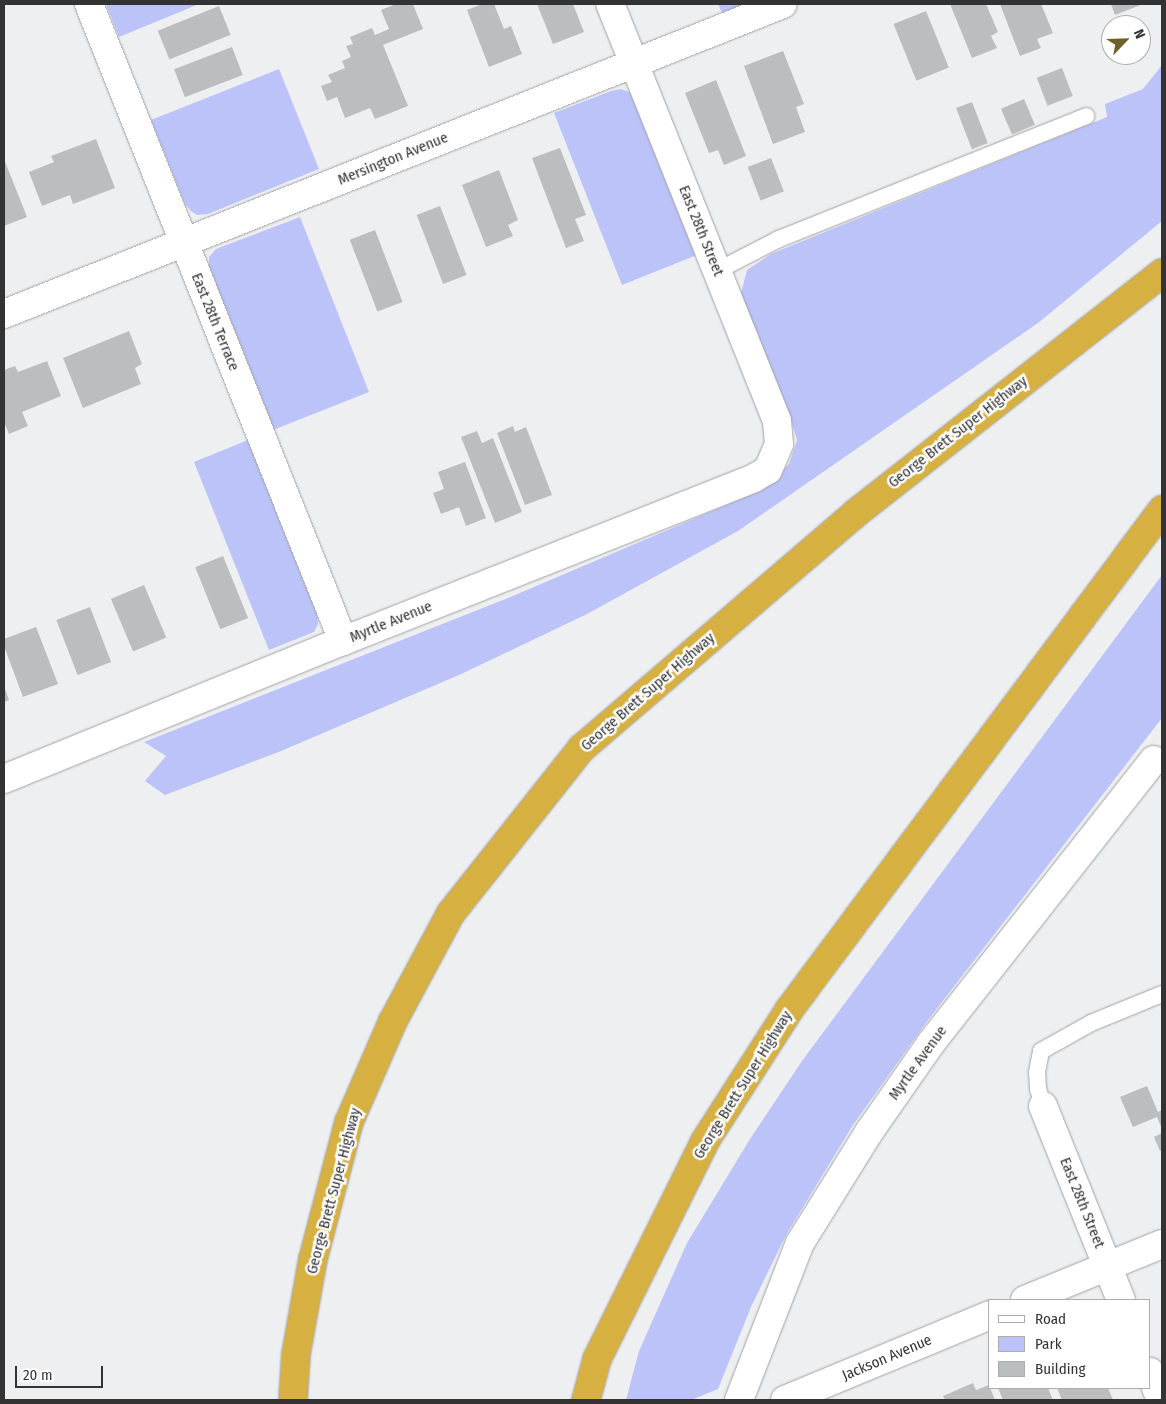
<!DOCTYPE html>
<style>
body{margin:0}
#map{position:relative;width:1166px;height:1404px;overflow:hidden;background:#eeeff1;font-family:"Fira Sans Condensed",sans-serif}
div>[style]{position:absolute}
.green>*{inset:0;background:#bbc3f9}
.building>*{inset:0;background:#bcbdbe;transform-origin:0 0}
.roads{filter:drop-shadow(0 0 1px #a2a2a4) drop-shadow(0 0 1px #a2a2a4)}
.service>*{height:16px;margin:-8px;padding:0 8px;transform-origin:8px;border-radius:8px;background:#fff}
.minor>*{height:28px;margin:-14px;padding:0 14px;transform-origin:14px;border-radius:14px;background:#fff}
.tertiary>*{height:28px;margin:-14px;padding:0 14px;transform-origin:14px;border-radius:14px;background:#fff}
.motorway>*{height:28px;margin:-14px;padding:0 14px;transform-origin:14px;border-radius:14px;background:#d6b040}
span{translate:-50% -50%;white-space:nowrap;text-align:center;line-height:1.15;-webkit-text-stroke:5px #fff;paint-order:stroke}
.street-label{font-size:15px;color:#333334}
.frame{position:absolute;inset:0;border:5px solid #333334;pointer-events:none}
.legend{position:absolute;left:988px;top:1299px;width:162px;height:90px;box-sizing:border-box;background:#fff;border:1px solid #adadae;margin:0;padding:6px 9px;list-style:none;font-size:15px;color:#333334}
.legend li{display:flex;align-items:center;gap:10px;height:25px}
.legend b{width:25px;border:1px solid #adadae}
.north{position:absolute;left:1101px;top:15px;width:50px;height:50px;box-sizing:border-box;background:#fff;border:1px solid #adadae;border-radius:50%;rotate:66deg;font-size:14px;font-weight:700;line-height:20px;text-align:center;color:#333334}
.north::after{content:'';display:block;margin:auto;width:18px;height:22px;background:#6f612e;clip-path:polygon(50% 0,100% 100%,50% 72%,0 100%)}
.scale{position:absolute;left:15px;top:1366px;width:88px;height:22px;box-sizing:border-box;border:2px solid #333334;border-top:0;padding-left:6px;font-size:15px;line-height:18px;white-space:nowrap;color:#333334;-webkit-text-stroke:4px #fff;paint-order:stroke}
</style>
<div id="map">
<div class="green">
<div style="clip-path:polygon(106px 4px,199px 4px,119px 37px)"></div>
<div style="clip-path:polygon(718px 4px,750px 4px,723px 15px)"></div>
<div style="clip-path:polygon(1162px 65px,1162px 221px,1038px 323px,738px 531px,587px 614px,459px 675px,281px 751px,165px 795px,145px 781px,166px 756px,144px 742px,508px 598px,764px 489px,789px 464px,797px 440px,787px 407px,741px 293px,747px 270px,771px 254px,1107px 117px,1105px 104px,1143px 89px)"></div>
<div style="clip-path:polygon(279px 69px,319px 169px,208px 214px,197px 215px,191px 211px,185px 204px,151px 120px)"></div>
<div style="clip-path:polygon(621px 89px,629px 92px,635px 98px,697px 255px,622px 285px,554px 113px,611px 91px)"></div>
<div style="clip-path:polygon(300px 217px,369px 392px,273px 430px,209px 268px,209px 257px,216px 249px)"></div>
<div style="clip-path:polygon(248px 440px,317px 612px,318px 624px,314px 632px,269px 650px,194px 462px)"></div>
<div style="clip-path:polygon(1162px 575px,1162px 718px,928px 1020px,853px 1125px,786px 1235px,751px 1307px,718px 1389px,691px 1400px,626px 1400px,639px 1351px,687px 1243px,750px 1139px,802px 1061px)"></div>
</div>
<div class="building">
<div style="clip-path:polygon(396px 4px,413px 4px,423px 29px,383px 45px,408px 106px,375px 119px,370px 108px,345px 118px,337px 97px,327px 101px,321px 86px,332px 82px,328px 75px,345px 68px,342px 61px,351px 57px,346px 46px,353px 44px,350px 37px,372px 28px,375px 35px,389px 29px,381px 10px)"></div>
<div style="clip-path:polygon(482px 4px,494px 4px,504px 29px,511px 26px,522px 54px,489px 67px,467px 10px)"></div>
<div style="clip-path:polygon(537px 4px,573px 4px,584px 32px,553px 44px)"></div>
<div style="clip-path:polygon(950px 4px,986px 4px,998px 32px,991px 36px,997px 48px,972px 58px)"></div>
<div style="clip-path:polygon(1000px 4px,1041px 4px,1053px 33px,1037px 39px,1041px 48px,1020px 56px)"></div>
<div style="clip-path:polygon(1111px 4px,1143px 4px,1115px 15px)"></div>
<div style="left:219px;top:6px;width:31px;height:66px;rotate:68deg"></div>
<div style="left:926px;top:11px;width:61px;height:35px;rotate:68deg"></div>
<div style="left:232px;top:47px;width:30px;height:62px;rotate:69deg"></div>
<div style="clip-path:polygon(783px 51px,804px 104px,796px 107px,805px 132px,773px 144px,744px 66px)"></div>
<div style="left:1062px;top:68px;width:30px;height:27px;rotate:69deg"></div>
<div style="clip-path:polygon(716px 80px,746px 156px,724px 165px,718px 150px,709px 153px,685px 93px)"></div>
<div style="left:1024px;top:99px;width:28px;height:25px;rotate:67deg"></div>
<div style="left:972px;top:102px;width:44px;height:17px;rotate:69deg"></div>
<div style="clip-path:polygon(96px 139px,115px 188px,73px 204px,70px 195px,42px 206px,29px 172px,54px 162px,51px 156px)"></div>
<div style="clip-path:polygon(560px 148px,586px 215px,575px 219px,584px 241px,566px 248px,532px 158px)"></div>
<div style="left:771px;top:158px;width:36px;height:25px;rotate:69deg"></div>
<div style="clip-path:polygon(4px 159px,27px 217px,4px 226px)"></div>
<div style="clip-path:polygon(499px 170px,518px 220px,508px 225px,513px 236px,486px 247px,462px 185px)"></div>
<div style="left:440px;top:206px;width:74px;height:25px;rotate:69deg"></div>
<div style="left:375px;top:230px;width:77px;height:27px;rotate:69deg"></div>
<div style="clip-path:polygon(129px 331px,142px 364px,135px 368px,141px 384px,83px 408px,63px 358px)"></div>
<div style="clip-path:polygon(47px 361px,61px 396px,22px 412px,28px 426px,9px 434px,4px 422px,4px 370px,15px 366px,18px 372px)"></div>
<div style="clip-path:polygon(513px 426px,515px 432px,526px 427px,552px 495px,525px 505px,497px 433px)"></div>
<div style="clip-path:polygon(477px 431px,482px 443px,493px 438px,522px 512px,495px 523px,461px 437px)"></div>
<div style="clip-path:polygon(465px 462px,486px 518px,466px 526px,459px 507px,441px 514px,433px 493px,444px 489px,438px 472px)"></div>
<div style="left:223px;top:556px;width:67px;height:30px;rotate:68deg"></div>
<div style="left:144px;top:585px;width:57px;height:36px;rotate:67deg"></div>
<div style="left:90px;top:607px;width:59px;height:36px;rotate:69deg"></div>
<div style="clip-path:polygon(36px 627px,58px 684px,23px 697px,4px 646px,4px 639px)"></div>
<div style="clip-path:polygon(4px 686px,9px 700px,4px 702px)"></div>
<div style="clip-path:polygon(1147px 1086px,1158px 1112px,1162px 1110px,1162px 1129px,1157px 1117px,1133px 1127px,1120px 1097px)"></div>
<div style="clip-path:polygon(1162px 1133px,1162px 1150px,1160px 1151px,1154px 1137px)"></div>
<div style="clip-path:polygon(973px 1383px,976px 1390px,989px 1385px,995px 1400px,945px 1400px,943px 1396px)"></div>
<div style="clip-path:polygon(998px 1388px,1048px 1388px,1053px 1400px,1003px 1400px)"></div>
<div style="clip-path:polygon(1057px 1388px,1108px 1388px,1113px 1400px,1062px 1400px)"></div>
</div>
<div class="roads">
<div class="service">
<div style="left:717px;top:271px;width:70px;rotate:-27.3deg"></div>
<div style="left:779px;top:239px;width:331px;rotate:-21.8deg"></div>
<div style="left:1043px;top:1106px;width:18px;rotate:-106deg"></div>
<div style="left:1038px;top:1089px;width:17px;rotate:-93deg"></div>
<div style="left:1037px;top:1072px;width:21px;rotate:-79deg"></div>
<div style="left:1041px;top:1051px;width:57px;rotate:-29.2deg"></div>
<div style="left:1091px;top:1023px;width:77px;rotate:-22.2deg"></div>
</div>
<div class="minor">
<div style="left:89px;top:4px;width:686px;rotate:68.26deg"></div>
<div style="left:4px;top:314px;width:838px;rotate:-21.7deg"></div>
<div style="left:4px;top:779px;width:366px;rotate:-22.2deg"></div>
<div style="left:343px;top:641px;width:442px;rotate:-21.6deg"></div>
<div style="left:754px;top:478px;width:16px;rotate:-30deg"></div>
<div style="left:768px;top:470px;width:28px;rotate:-67deg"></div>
<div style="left:779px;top:444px;width:23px;rotate:-95deg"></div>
<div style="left:777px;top:421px;width:449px;rotate:-111.8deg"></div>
<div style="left:1043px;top:1106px;width:209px;rotate:68.1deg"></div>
<div style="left:1150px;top:1372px;width:30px;rotate:69deg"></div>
</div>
<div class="tertiary">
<div style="left:1025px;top:1300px;width:148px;rotate:-22.2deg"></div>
<div style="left:739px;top:1400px;width:168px;rotate:-68.8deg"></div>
<div style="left:800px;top:1243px;width:131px;rotate:-58.1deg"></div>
<div style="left:869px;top:1132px;width:108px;rotate:-55.1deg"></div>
<div style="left:931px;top:1043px;width:360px;rotate:-51.8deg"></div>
<div style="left:785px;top:1400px;width:222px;rotate:-22.5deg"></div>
</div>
<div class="motorway">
<div style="left:293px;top:1400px;width:46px;rotate:-86.3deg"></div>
<div style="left:296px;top:1354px;width:97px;rotate:-79.9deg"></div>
<div style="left:313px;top:1259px;width:142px;rotate:-75.3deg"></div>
<div style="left:349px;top:1122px;width:110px;rotate:-66.5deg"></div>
<div style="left:393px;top:1021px;width:123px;rotate:-61.8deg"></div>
<div style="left:451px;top:913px;width:211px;rotate:-51.6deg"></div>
<div style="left:582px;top:748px;width:361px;rotate:-40.6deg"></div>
<div style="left:856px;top:513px;width:389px;rotate:-38.1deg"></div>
<div style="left:586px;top:1400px;width:42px;rotate:-75deg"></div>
<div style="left:597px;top:1359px;width:243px;rotate:-63.6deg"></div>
<div style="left:705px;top:1141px;width:156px;rotate:-57.3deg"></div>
<div style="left:789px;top:1010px;width:624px;rotate:-53.28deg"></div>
</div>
</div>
<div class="street-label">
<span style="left:393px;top:159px;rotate:-22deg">Mersington Avenue</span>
<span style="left:701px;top:231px;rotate:68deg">East 28th Street</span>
<span style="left:215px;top:322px;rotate:68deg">East 28th Terrace</span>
<span style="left:958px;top:432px;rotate:-38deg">George Brett Super Highway</span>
<span style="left:391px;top:622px;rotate:-22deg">Myrtle Avenue</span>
<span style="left:648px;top:692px;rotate:-41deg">George Brett Super Highway</span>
<span style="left:918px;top:1063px;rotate:-54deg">Myrtle Avenue</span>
<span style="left:743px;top:1085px;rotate:-58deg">George Brett Super Highway</span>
<span style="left:334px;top:1191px;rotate:-75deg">George Brett Super Highway</span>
<span style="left:1082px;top:1203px;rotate:68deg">East 28th Street</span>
<span style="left:887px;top:1358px;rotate:-23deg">Jackson Avenue</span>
</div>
<div class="frame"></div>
<ul class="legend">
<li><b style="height:6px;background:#fff"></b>Road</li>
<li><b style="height:14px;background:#bbc3f9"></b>Park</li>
<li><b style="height:14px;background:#bcbdbe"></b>Building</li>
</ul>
<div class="north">N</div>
<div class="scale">20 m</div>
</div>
